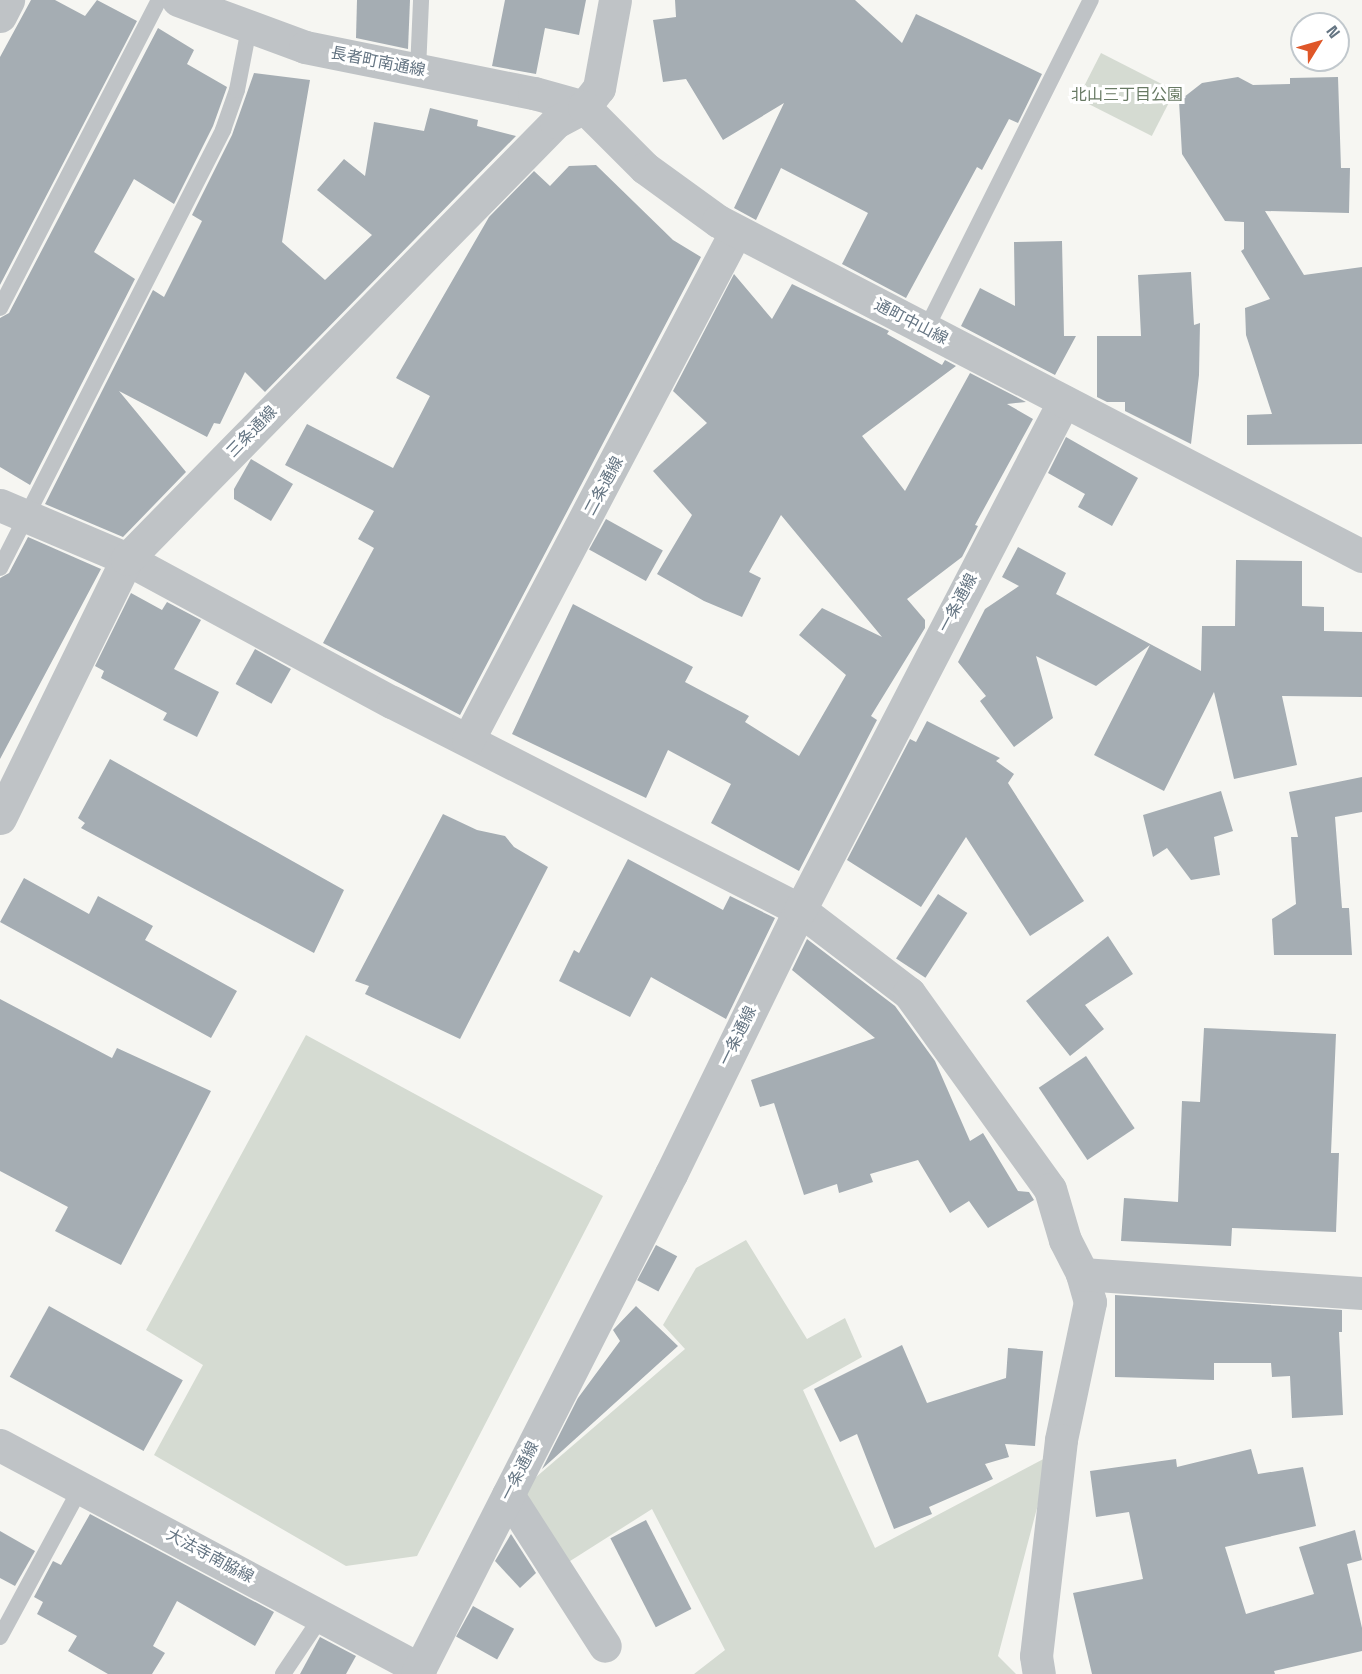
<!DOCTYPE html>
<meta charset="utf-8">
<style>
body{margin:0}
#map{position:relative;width:1362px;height:1674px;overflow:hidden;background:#f6f6f2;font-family:"Space Grotesk","Noto Sans JP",sans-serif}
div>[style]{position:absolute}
.green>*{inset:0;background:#d5dbd2;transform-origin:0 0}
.building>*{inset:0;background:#a5adb3;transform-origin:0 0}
.service>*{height:16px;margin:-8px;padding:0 8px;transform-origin:8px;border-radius:8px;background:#bfc3c6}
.minor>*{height:33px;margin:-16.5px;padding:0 16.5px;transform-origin:16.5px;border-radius:16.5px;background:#bfc3c6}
.tertiary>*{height:33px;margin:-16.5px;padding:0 16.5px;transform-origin:16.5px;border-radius:16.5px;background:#bfc3c6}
span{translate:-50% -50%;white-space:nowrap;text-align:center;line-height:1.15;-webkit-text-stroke:6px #fff;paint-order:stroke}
.street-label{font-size:16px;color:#657583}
.park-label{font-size:16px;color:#687a64}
.north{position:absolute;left:1290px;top:12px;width:60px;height:60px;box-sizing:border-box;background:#fff;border:2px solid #c1c8cd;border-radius:50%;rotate:53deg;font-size:16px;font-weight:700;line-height:24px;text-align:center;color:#657583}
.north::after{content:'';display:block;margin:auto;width:21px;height:27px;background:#df5729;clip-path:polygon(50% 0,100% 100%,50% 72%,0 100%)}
</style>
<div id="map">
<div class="green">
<div style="left:1101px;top:53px;width:83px;height:51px;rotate:27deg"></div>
<div style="clip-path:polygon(306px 1035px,603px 1196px,417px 1556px,346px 1566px,154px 1455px,203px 1365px,146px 1330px)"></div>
<div style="clip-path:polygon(746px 1240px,807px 1339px,845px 1318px,862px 1357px,803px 1390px,875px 1548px,1051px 1455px,998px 1656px,1016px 1674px,694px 1674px,725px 1650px,652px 1509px,567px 1563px,521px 1490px,685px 1349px,663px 1325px,696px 1268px)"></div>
</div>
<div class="building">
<div style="clip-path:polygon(31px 0,55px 0,85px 16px,97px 0,137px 21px,0 285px,0 57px)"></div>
<div style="clip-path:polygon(357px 0,410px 0,408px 49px,356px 38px)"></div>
<div style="clip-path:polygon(505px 0,586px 0,579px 35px,545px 28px,536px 74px,492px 66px)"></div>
<div style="clip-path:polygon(675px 0,855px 0,902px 43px,916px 14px,1042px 74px,1018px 123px,1009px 119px,982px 170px,977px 167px,906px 298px,842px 264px,868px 213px,781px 168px,756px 220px,734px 208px,784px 103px,723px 140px,686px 79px,663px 82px,653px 20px,676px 17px)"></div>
<div style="clip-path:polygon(158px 28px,194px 50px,187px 64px,227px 87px,213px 126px,174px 204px,134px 179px,94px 252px,135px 279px,30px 485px,0 467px,0 318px,9px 313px)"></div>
<div style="clip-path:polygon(254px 73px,310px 80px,282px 242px,325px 280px,372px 235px,317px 190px,344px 159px,365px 176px,374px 122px,424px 131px,430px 108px,478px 120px,477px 126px,516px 136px,265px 392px,245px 372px,220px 424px,214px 423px,207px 437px,119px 391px,186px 472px,123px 537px,45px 504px,153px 290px,164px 297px,202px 221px,192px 215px,232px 135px)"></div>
<div style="clip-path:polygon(1238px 77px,1253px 85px,1290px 84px,1290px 78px,1338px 77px,1341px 168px,1350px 168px,1349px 213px,1265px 211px,1304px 275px,1362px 267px,1362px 444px,1247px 445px,1247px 415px,1272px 414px,1246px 335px,1245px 308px,1270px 299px,1241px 251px,1244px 249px,1244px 222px,1225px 221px,1182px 154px,1179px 101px,1202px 83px)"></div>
<div style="clip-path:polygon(596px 165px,673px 240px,701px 257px,460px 715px,323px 643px,374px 548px,358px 539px,374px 511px,285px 465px,307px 424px,393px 468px,430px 396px,396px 378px,489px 217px,534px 171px,550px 186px,569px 166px)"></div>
<div style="clip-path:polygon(1062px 241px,1064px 336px,1076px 336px,1055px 375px,961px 326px,980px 288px,1015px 306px,1014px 242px)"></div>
<div style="clip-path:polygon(1191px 272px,1194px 325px,1200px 323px,1199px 375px,1191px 444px,1125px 411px,1125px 402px,1107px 402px,1097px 397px,1097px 336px,1141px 336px,1138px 275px)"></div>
<div style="clip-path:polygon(734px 274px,772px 319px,792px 284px,889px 331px,887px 334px,942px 365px,945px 360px,956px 366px,862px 436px,905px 491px,970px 373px,1026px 402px,1007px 404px,1033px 419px,975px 525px,978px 526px,962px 557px,907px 599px,925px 620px,925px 628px,871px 716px,877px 720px,799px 871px,711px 823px,731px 784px,668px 750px,646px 798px,512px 734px,573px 604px,693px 667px,685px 682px,749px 716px,745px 722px,799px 756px,846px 675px,799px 635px,822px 608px,882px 637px,781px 515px,749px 572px,761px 578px,742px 617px,704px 601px,657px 574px,692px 515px,653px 471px,707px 423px,673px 391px)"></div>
<div style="clip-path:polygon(1066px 437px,1138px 478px,1112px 526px,1078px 507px,1085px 494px,1048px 473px)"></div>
<div style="clip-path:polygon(251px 459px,293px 484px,271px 521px,234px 499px,234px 489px)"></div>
<div style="left:606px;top:519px;width:65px;height:35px;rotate:29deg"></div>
<div style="clip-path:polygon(28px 537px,101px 569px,0 759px,0 578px,9px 573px)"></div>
<div style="clip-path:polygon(1018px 547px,1066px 573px,1056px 594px,1201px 671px,1202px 626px,1235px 626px,1236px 560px,1302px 561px,1302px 606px,1324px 607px,1324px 631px,1362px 632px,1362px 697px,1282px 696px,1297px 765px,1234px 779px,1214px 692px,1164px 791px,1094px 755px,1150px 645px,1096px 686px,1036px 656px,1053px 718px,1014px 747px,980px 701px,986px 696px,958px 662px,985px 609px,1019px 586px,1002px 577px)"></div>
<div style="clip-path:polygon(131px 593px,162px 610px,167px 602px,201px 620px,174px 669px,219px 692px,197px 737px,163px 720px,167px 713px,101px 678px,104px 671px,95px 666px)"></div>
<div style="left:255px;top:649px;width:41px;height:40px;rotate:29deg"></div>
<div style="clip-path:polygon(927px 721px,1000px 758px,996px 761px,1014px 774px,1008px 783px,1084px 901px,1030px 936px,966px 837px,921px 907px,847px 860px,910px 739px,916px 742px)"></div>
<div style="clip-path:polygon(110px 759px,344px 890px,314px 953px,81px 828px,85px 823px,78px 818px)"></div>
<div style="clip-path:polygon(1362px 777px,1362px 812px,1335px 817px,1342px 908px,1349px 908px,1352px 955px,1274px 955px,1272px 919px,1296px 904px,1291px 837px,1298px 837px,1289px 792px)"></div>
<div style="clip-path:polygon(1221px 791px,1233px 831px,1214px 837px,1220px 875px,1191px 880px,1167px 848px,1153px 857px,1143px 815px)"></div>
<div style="clip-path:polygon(443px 814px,477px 830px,505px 836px,514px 847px,548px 867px,460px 1039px,365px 994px,369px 986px,355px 981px)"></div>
<div style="clip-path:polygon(628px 859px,723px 910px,730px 896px,775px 918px,726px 1019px,651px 977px,630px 1017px,559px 981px,574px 950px,579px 953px)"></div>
<div style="clip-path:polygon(24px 878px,89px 914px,98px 896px,153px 926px,145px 940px,237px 991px,211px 1038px,0 922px)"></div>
<div style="left:938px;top:894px;width:35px;height:77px;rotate:33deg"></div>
<div style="clip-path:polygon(1108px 936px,1133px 974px,1085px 1005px,1104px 1029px,1070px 1056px,1026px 1001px)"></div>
<div style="clip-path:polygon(807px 939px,895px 1006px,935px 1061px,970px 1141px,983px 1133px,1018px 1191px,1029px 1192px,1034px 1200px,988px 1228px,969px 1201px,950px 1213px,918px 1160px,870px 1174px,873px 1182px,839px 1193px,837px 1184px,804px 1195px,774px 1103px,760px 1107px,751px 1080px,875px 1038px,792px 970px)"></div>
<div style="clip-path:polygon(0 999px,112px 1058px,117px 1048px,211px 1091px,121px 1265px,55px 1231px,68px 1207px,0 1171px)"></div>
<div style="clip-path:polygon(1204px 1028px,1336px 1034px,1331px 1153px,1339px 1153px,1336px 1232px,1232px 1228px,1231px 1246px,1121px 1241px,1124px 1198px,1178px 1202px,1182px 1101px,1200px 1102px)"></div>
<div style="left:1086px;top:1056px;width:87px;height:57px;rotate:56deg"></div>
<div style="left:656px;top:1245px;width:24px;height:40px;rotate:28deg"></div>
<div style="clip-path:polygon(1115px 1295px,1342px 1310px,1342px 1332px,1339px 1332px,1343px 1415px,1292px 1418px,1290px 1376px,1272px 1377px,1271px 1363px,1214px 1363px,1214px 1380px,1115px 1377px)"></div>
<div style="left:49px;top:1306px;width:153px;height:81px;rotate:29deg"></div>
<div style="clip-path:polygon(636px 1306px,678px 1346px,542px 1469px,578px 1398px,620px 1341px,613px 1330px)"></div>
<div style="clip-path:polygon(902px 1345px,927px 1403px,1006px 1378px,1008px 1348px,1043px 1351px,1035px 1446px,1005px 1444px,1009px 1457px,985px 1464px,993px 1479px,929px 1507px,932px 1514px,894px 1529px,857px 1434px,840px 1442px,814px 1389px)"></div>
<div style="clip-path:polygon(1251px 1449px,1258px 1474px,1303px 1467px,1316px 1526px,1225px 1547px,1246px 1614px,1314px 1594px,1299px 1547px,1355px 1530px,1362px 1560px,1347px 1564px,1362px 1628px,1362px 1651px,1274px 1671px,1275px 1674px,1092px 1674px,1073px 1593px,1143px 1579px,1129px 1512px,1096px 1517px,1090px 1471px,1176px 1459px,1177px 1467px)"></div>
<div style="clip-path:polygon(90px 1514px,274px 1612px,255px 1646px,177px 1601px,153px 1646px,165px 1653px,152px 1674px,108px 1674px,68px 1651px,77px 1636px,37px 1614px,43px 1602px,34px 1597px,53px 1561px,61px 1565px)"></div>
<div style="left:646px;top:1520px;width:100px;height:40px;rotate:63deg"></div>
<div style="clip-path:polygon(0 1531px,35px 1551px,15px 1586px,0 1578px)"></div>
<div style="clip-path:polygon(511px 1534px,536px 1573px,520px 1588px,495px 1561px)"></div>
<div style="left:473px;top:1606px;width:47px;height:35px;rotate:29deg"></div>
<div style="clip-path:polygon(320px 1637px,356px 1656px,346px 1674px,300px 1674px)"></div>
</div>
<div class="service">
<div style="left:418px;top:70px;width:70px;rotate:-87.5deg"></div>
<div style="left:0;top:308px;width:347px;rotate:-62.7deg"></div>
<div style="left:926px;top:329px;width:368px;rotate:-63.4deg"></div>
<div style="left:0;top:568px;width:492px;rotate:-63deg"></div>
<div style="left:223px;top:130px;width:42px;rotate:-70.7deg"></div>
<div style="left:237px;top:90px;width:63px;rotate:-79deg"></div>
<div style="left:0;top:1637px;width:170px;rotate:-61.6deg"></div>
<div style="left:283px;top:1674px;width:70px;rotate:-56.1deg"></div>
</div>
<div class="minor">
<div style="left:178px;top:0;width:135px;rotate:20.3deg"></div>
<div style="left:305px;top:47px;width:234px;rotate:11.4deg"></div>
<div style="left:534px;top:93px;width:52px;rotate:15.6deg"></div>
<div style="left:0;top:16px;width:18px;rotate:-63deg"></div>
<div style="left:0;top:505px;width:138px;rotate:23deg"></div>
<div style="left:127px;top:559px;width:301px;rotate:28.4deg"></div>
<div style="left:392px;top:702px;width:458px;rotate:27deg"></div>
<div style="left:800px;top:910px;width:137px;rotate:37.3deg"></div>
<div style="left:909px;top:993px;width:241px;rotate:54.3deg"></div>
<div style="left:1050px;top:1189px;width:53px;rotate:73.6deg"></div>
<div style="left:1065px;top:1240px;width:38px;rotate:63deg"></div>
<div style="left:1082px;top:1274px;width:29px;rotate:74deg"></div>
<div style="left:1090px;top:1302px;width:141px;rotate:101.9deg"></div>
<div style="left:1061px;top:1440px;width:217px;rotate:96.6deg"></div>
<div style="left:1036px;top:1656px;width:18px;rotate:81deg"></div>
<div style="left:468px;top:740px;width:575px;rotate:-62.23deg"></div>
<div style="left:0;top:818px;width:288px;rotate:-63.9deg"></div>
<div style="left:127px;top:559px;width:612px;rotate:-45.53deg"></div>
<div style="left:556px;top:122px;width:32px;rotate:-28deg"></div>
<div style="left:584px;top:107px;width:24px;rotate:-52deg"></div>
<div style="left:599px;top:88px;width:89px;rotate:-79.7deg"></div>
<div style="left:1082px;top:1274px;width:281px;rotate:3.9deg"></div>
<div style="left:0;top:1445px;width:476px;rotate:28.1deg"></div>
<div style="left:508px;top:1495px;width:179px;rotate:57.3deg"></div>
<div style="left:417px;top:1674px;width:561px;rotate:-63.07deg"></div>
<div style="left:671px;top:1174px;width:294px;rotate:-64deg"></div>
<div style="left:800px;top:910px;width:573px;rotate:-62.59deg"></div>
</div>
<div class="tertiary">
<div style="left:584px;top:107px;width:86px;rotate:45deg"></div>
<div style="left:645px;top:168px;width:90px;rotate:36deg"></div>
<div style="left:718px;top:221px;width:726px;rotate:27.48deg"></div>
</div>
<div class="street-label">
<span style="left:378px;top:62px;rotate:11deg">長者町南通線</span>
<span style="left:911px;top:322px;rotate:27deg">通町中山線</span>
<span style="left:252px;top:432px;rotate:-46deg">三条通線</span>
<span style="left:604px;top:486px;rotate:-62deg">二条通線</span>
<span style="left:958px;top:603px;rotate:-62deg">一条通線</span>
<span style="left:738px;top:1036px;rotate:-64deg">一条通線</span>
<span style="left:520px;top:1471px;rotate:-63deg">一条通線</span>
<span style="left:210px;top:1556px;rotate:28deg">大法寺南脇線</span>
</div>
<div class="park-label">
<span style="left:1127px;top:95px">北山三丁目公園</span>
</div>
<div class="north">N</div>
</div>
